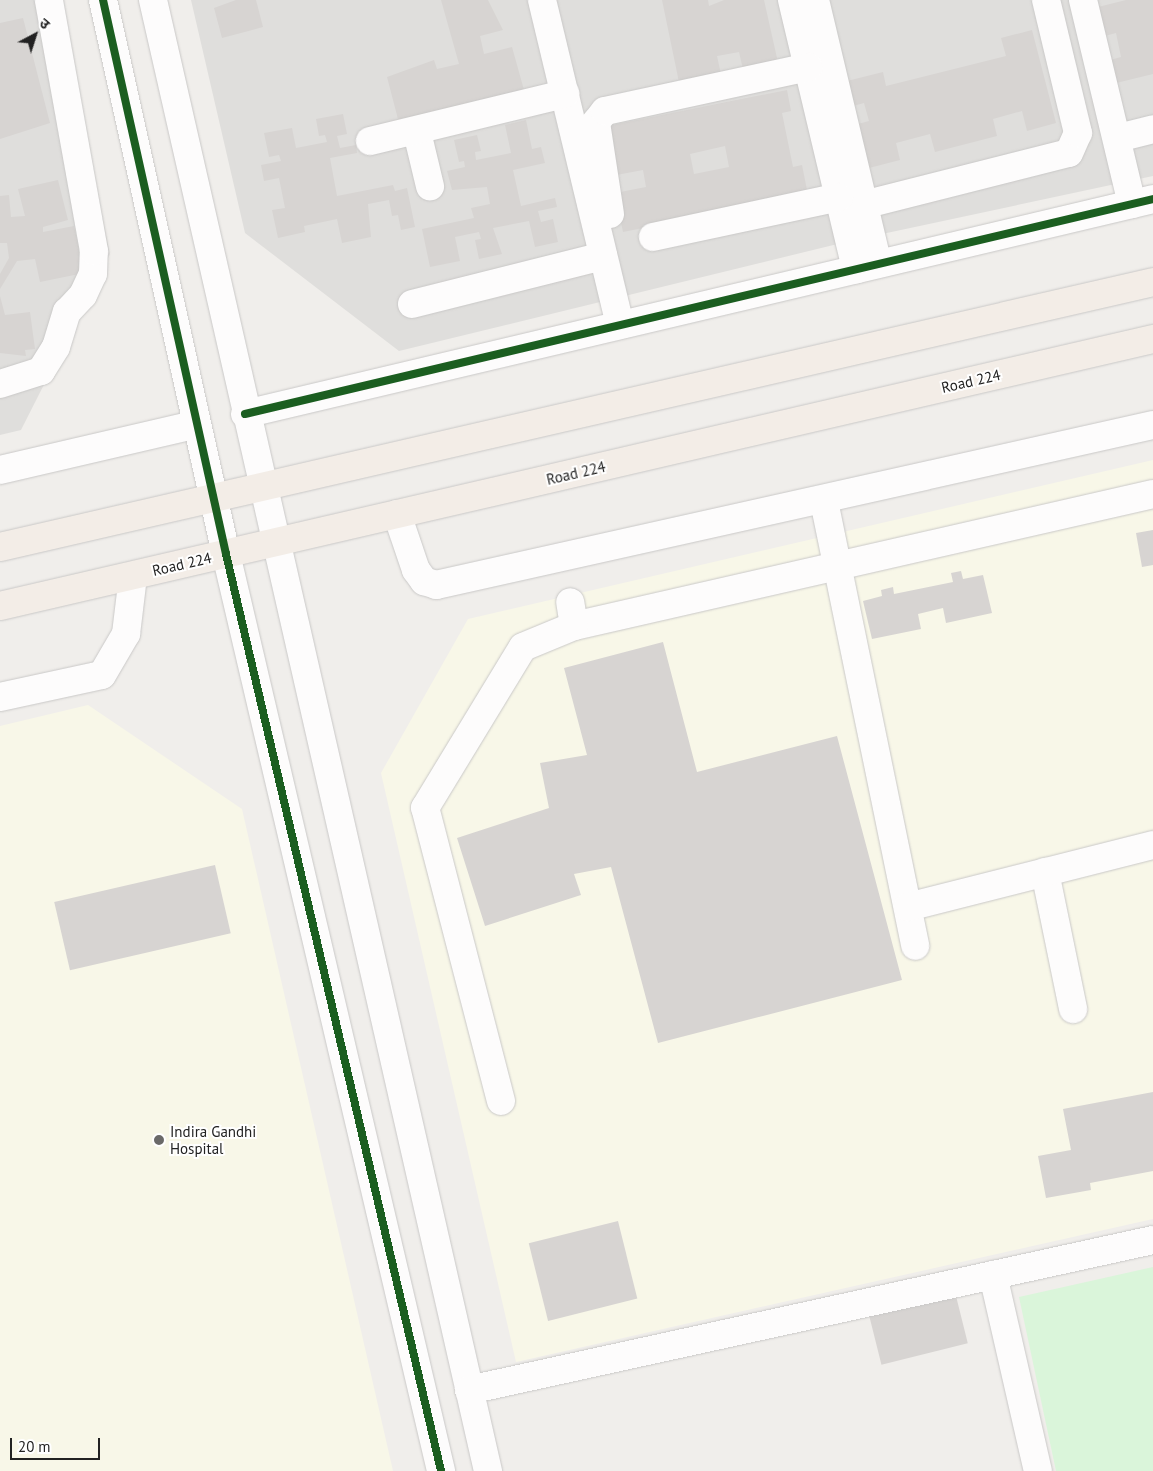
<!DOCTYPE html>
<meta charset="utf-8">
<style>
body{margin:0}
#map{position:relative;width:1153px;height:1471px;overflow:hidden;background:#f0eeeb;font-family:"PT Sans","Noto Sans Devanagari",sans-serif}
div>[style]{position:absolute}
.residential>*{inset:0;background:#dfdedc}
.education>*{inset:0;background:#f8f7e8}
.park>*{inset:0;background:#daf5da}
.building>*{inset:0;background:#d7d4d2;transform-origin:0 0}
.roads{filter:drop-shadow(0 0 1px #c9c8c7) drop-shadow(0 0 1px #c9c8c7)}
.minor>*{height:28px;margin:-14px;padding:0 14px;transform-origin:14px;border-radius:14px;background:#fdfcfc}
.major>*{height:28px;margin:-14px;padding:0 14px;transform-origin:14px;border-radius:14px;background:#f3ede7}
.cycleway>*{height:8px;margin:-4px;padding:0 4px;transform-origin:4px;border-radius:4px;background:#1b5e20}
.dots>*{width:14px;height:14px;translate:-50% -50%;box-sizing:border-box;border:2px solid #fff;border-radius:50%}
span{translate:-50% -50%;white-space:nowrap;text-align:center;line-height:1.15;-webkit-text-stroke:4px #fff;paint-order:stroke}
.street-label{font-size:15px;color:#222}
.poi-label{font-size:15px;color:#222}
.left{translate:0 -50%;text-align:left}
.north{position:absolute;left:10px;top:10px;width:50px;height:50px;-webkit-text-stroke:4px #fff;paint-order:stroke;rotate:40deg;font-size:14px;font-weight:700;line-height:20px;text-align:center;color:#222}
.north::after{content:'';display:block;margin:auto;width:18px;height:22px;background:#222;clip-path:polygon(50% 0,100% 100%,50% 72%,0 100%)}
.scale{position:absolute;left:10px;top:1438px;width:90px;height:22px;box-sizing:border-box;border:2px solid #222;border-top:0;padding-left:6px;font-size:15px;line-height:18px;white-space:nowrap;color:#222;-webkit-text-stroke:4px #fff;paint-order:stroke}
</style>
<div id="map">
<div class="residential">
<div style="clip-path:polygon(0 0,56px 0,110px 254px,21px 430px,0 435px)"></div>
<div style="clip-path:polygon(191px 0,1153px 0,1153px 176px,854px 240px,399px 351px,245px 233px)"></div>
</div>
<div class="education">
<div style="clip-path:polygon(1153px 460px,1153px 1219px,516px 1362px,381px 773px,468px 619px)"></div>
<div style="clip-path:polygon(88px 705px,242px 809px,393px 1471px,0 1471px,0 726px)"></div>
</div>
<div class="park">
<div style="clip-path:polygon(1153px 1267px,1153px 1471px,1056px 1471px,1019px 1297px)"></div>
</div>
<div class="building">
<div style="clip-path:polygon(236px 0,256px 0,263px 27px,222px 38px,214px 8px)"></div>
<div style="clip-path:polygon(441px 0,488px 0,503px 30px,480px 36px,484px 54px,512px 47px,524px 90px,399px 123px,387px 77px,434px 60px,437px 69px,459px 64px)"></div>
<div style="clip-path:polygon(662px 0,708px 0,709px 6px,724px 0,764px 0,779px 67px,744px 74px,739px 52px,717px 56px,722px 79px,680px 87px)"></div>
<div style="clip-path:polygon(1126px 0,1153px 0,1153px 74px,1112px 84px,1106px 61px,1121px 57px,1116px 33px,1101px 37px,1094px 8px)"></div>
<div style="clip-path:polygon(23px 18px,50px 123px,0 139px,0 23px)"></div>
<div style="clip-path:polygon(1032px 30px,1056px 123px,1027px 131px,1022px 111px,993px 119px,997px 136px,935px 152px,930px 134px,896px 143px,900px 160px,869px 168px,858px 124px,869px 121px,864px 103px,853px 106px,847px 81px,883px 72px,886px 86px,1006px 56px,1001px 38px)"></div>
<div style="clip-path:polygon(evenodd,787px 90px,791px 111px,782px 113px,793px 167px,802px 165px,808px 195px,623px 232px,615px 193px,646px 187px,643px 170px,611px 176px,602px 127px,787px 90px,725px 146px,729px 167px,694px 174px,690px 154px,725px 146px)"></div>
<div style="clip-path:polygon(343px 114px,347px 134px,337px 136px,340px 148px,356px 145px,357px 153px,330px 158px,337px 196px,393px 185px,395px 191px,407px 188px,415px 227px,401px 230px,398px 215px,392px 216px,389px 200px,368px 204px,371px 237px,342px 243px,337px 219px,304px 226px,305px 232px,278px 238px,272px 210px,285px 208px,279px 178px,264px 181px,261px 165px,281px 161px,279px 155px,269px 157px,264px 133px,292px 128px,296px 148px,327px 142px,325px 135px,319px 136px,316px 119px)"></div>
<div style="clip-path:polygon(526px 120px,532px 149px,541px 147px,545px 163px,513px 170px,521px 206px,555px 198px,557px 207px,538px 211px,541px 222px,553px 219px,558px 242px,535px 247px,529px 221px,493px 228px,502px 254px,479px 259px,475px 240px,481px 239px,479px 232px,455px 237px,460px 261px,430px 267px,422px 229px,474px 218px,471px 208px,490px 204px,487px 187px,452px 190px,447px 171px,465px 167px,464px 161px,459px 162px,454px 140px,477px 135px,481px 151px,475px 152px,476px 160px,511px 153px,505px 125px)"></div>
<div style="clip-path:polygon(58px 180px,68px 220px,43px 227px,43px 232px,74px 226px,84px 273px,40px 282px,35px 259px,17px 261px,0 289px,0 274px,9px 258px,7px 243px,0 243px,0 196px,9px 195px,11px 217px,25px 216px,18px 189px)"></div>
<div style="clip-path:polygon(0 296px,5px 315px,30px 312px,35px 349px,25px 350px,26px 356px,0 353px)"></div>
<div style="clip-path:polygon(1153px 530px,1153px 565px,1142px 567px,1136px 533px)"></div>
<div style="clip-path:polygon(961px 571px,963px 579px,983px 575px,992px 613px,946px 623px,943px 608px,918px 614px,921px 629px,872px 639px,863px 601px,882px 596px,881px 590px,893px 587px,894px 594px,953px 582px,951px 573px)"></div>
<div style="clip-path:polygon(663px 642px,697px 772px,837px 736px,902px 980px,658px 1043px,611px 867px,574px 874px,581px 895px,485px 926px,457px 838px,549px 808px,540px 763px,587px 755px,564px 668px)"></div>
<div style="left:215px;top:865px;width:70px;height:165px;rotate:77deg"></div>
<div style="clip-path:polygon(1153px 1092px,1153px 1171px,1090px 1183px,1091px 1190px,1046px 1198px,1038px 1156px,1071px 1150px,1063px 1109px)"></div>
<div style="left:618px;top:1221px;width:80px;height:92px;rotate:76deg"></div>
<div style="left:954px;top:1288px;width:57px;height:89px;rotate:76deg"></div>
</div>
<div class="roads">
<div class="minor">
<div style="left:103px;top:0;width:567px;rotate:77.48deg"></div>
<div style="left:226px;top:554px;width:942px;rotate:76.8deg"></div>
<div style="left:153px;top:0;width:1509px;rotate:77.17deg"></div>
<div style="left:542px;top:0;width:334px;rotate:76.5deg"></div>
<div style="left:792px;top:0;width:277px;rotate:76.6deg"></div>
<div style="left:815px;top:0;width:271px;rotate:76.6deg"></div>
<div style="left:1083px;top:0;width:210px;rotate:76.5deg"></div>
<div style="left:417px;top:132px;width:56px;rotate:76.5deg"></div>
<div style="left:1118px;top:138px;width:36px;rotate:-14deg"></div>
<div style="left:370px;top:141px;width:201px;rotate:-13.6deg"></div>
<div style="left:863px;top:205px;width:212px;rotate:-14.2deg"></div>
<div style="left:1069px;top:153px;width:22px;rotate:-66deg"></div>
<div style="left:1078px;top:133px;width:137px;rotate:-103.5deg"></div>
<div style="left:610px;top:214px;width:93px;rotate:-98.7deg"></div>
<div style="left:596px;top:122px;width:14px;rotate:-51deg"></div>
<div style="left:605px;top:111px;width:208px;rotate:-12.2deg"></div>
<div style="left:653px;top:237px;width:190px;rotate:-12.1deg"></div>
<div style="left:412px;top:304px;width:197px;rotate:-14.1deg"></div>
<div style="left:0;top:384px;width:43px;rotate:-17.6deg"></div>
<div style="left:41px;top:371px;width:28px;rotate:-58deg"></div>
<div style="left:56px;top:347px;width:37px;rotate:-73deg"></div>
<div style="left:67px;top:312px;width:23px;rotate:-47deg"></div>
<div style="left:83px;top:295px;width:23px;rotate:-65deg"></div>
<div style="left:93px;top:274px;width:23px;rotate:-88deg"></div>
<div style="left:94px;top:251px;width:255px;rotate:-100.2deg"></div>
<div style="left:245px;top:414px;width:933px;rotate:-13.32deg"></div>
<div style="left:0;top:470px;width:202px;rotate:-13.1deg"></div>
<div style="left:824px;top:501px;width:454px;rotate:78.4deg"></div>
<div style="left:397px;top:514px;width:59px;rotate:71.3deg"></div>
<div style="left:416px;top:570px;width:14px;rotate:54deg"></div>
<div style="left:424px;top:581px;width:13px;rotate:18deg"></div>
<div style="left:436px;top:585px;width:735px;rotate:-12.58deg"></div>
<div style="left:574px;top:626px;width:594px;rotate:-12.84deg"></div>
<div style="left:0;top:697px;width:104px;rotate:-12.2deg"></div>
<div style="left:102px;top:675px;width:48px;rotate:-59.7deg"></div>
<div style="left:126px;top:634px;width:58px;rotate:-83.1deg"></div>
<div style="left:1045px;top:872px;width:140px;rotate:78.4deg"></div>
<div style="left:908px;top:907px;width:253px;rotate:-14.2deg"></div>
<div style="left:501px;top:1101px;width:303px;rotate:-104.5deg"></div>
<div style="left:425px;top:808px;width:188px;rotate:-58.7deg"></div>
<div style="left:523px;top:647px;width:55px;rotate:-22.4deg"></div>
<div style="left:574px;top:626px;width:24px;rotate:-99deg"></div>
<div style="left:993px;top:1275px;width:201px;rotate:77.1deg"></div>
<div style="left:469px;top:1390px;width:700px;rotate:-12.37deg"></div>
</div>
<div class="major">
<div style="left:0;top:547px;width:1183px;rotate:-12.94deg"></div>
<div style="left:0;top:606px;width:1184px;rotate:-13.04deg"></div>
</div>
</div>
<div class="cycleway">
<div style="left:103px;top:0;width:567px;rotate:77.48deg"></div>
<div style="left:226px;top:554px;width:942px;rotate:76.8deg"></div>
<div style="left:245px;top:414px;width:933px;rotate:-13.32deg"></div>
</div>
<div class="dots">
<div style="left:159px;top:1140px;background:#6a6968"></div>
</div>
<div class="street-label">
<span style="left:971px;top:381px;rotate:-13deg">Road 224</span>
<span style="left:576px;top:473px;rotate:-13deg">Road 224</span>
<span style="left:182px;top:564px;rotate:-13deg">Road 224</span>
</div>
<div class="poi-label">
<span class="left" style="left:170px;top:1140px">Indira Gandhi<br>Hospital</span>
</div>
<div class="north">उ</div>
<div class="scale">20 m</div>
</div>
